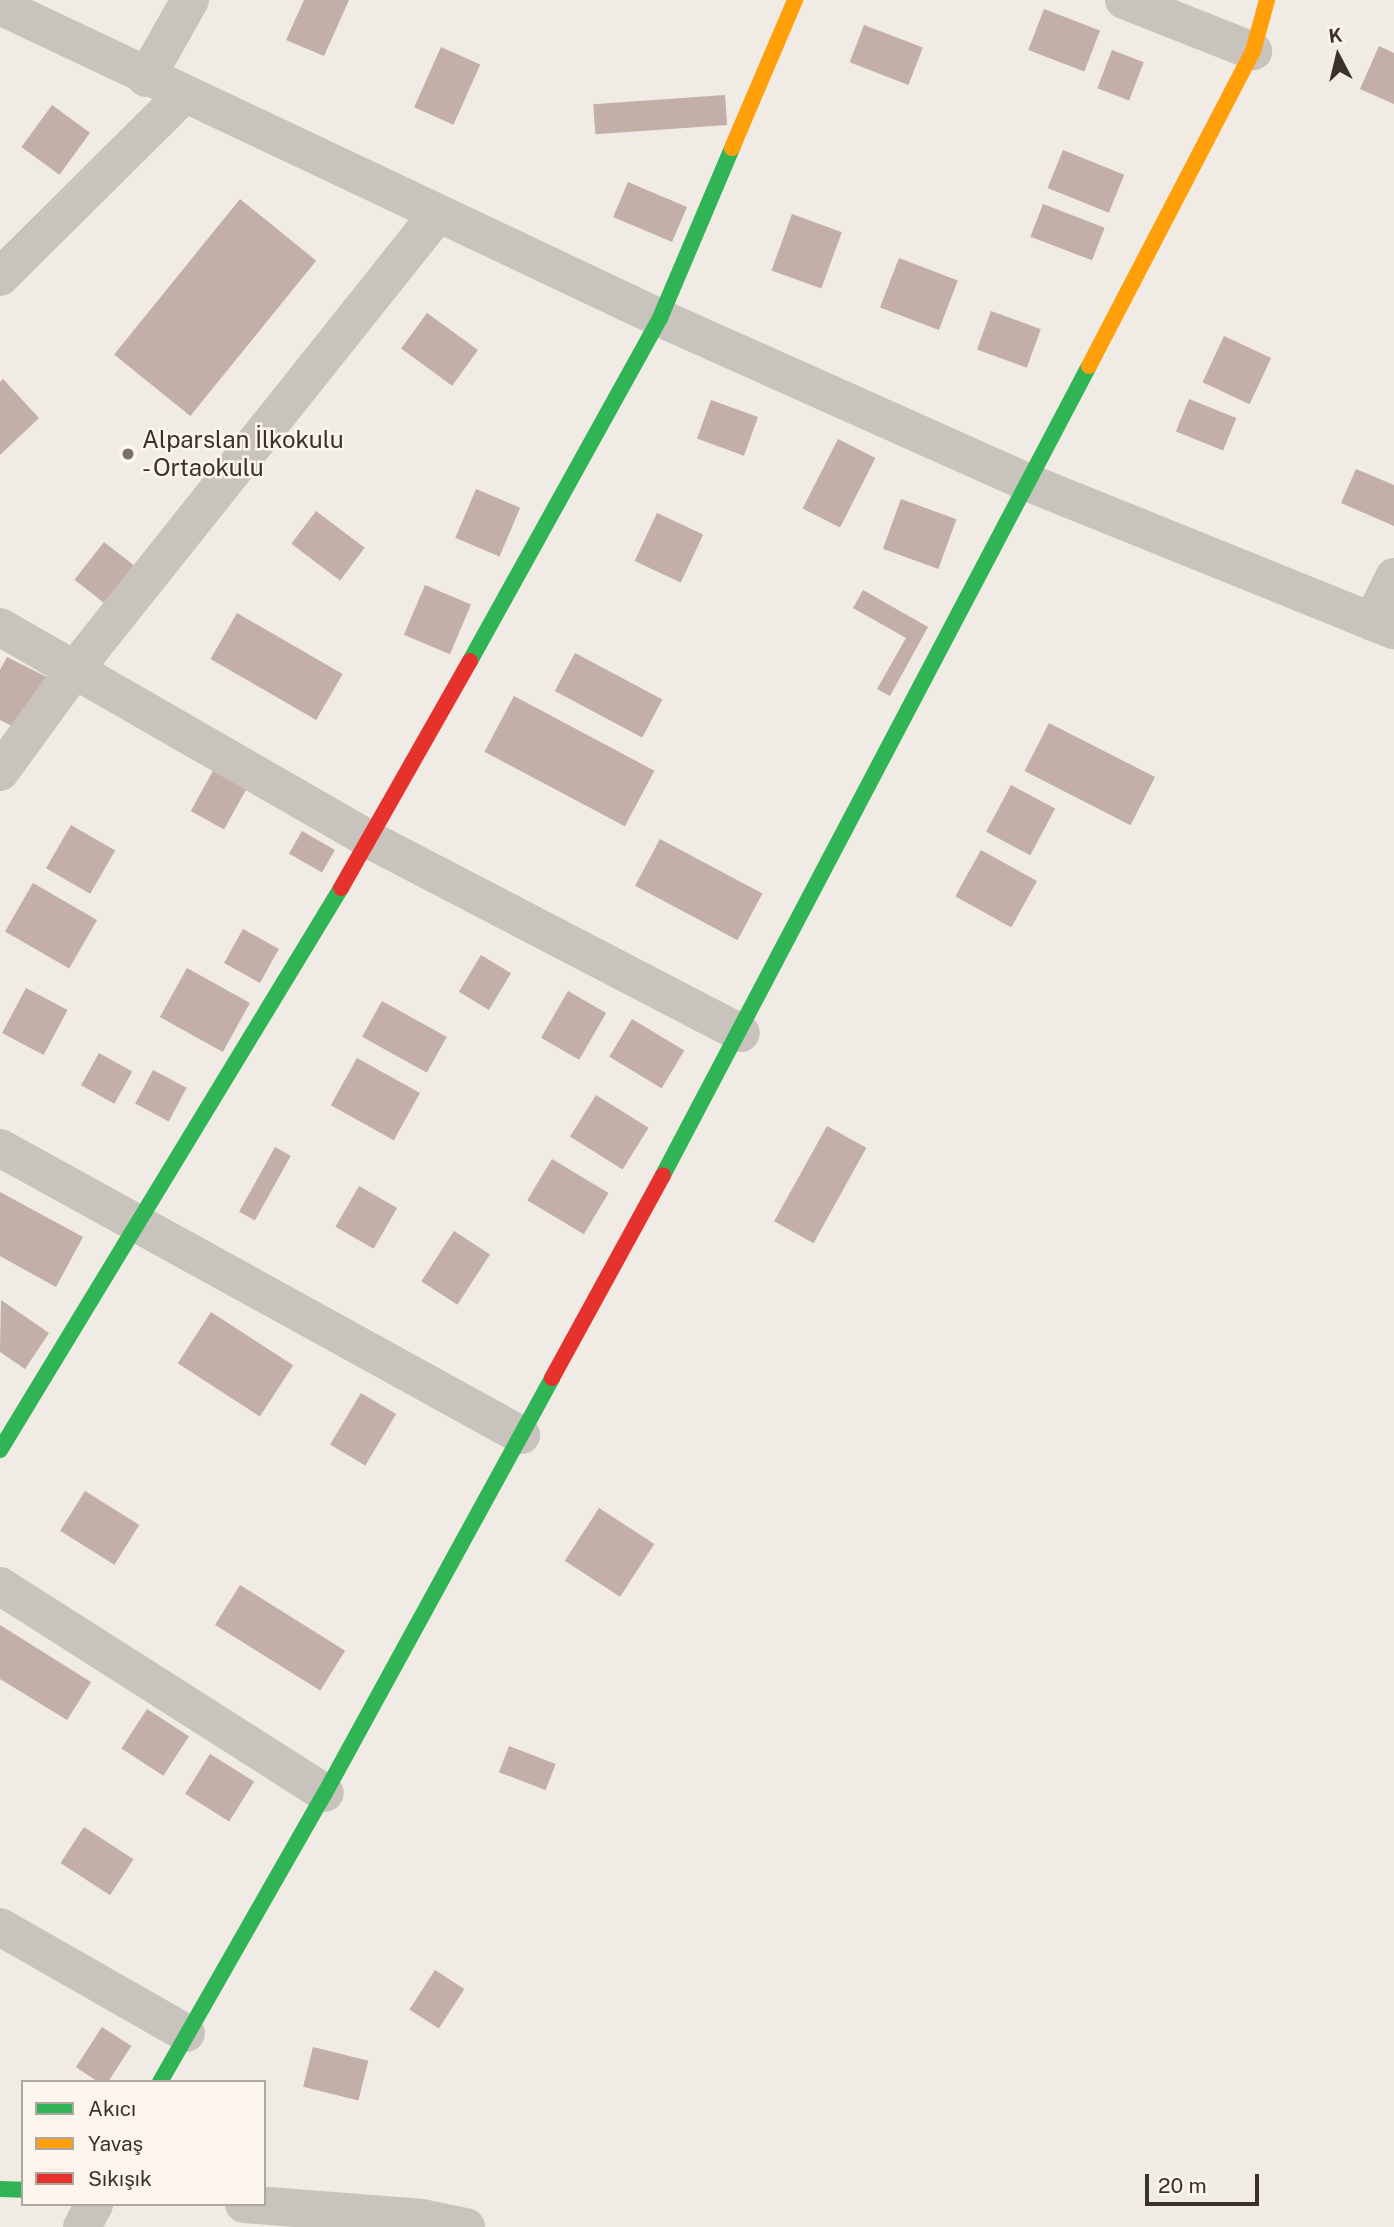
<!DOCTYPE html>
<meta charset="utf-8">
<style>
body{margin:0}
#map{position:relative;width:1394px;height:2227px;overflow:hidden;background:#f0ebe5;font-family:"Public Sans",sans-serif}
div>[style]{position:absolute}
.building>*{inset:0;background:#c3afa7;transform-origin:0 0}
.street>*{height:38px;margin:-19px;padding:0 19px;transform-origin:19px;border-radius:19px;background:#c9c3be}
.fast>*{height:16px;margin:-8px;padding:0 8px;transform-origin:8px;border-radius:8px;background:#30b455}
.slow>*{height:16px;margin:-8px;padding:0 8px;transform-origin:8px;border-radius:8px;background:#ff9f0a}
.jam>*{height:16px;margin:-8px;padding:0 8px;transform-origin:8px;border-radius:8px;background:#e5322d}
.dots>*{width:19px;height:19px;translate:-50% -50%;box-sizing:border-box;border:4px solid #fbf5ee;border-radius:50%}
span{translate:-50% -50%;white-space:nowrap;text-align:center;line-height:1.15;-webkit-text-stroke:5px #fbf5ee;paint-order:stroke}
.poi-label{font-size:24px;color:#3b302b}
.left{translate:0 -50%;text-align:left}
.legend{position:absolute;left:21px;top:2080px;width:245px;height:126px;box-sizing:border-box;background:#fbf5ee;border:2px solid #aea6a0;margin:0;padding:9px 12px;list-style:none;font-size:21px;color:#3b302b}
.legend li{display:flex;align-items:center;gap:14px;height:35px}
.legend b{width:35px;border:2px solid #aea6a0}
.north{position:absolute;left:1303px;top:21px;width:70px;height:70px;-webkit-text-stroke:5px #fbf5ee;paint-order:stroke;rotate:353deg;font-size:19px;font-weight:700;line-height:28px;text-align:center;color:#3b302b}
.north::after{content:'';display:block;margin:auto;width:24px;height:32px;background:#3b302b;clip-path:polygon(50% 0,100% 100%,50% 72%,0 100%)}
.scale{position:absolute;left:1145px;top:2174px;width:114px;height:32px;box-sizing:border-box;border:4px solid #3b302b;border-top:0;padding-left:9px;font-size:21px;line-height:24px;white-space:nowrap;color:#3b302b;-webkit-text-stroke:5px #fbf5ee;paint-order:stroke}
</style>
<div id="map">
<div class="building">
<div style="clip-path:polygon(304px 0,349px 0,324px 56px,286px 40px)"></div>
<div style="left:1044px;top:9px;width:60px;height:44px;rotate:21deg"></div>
<div style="left:864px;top:25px;width:63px;height:40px;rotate:21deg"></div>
<div style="clip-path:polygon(1379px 46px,1394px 53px,1394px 104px,1360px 89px)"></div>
<div style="left:441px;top:47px;width:43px;height:66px;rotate:24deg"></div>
<div style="left:1112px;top:50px;width:34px;height:41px;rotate:21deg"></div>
<div style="left:725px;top:95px;width:30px;height:132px;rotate:86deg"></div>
<div style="left:52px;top:105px;width:47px;height:52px;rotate:36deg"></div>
<div style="left:1063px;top:150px;width:66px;height:41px;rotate:22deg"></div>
<div style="left:628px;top:182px;width:64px;height:38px;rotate:23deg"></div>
<div style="left:240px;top:199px;width:98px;height:200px;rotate:39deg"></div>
<div style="left:1043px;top:204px;width:66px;height:35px;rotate:21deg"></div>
<div style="left:792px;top:214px;width:53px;height:60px;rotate:20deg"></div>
<div style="left:899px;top:258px;width:63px;height:53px;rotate:21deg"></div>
<div style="left:991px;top:311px;width:53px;height:41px;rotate:20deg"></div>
<div style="left:427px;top:313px;width:63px;height:44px;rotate:36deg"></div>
<div style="left:1224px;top:336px;width:52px;height:51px;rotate:25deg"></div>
<div style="clip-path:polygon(3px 379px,39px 418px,0 455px,0 382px)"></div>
<div style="left:1189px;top:399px;width:51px;height:35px;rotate:22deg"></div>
<div style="left:711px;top:400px;width:50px;height:41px;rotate:20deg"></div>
<div style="left:838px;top:439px;width:42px;height:78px;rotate:27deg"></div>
<div style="clip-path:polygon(1356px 469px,1394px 485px,1394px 526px,1341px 503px)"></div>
<div style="left:476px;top:489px;width:48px;height:53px;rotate:23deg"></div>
<div style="left:901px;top:499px;width:59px;height:53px;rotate:20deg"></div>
<div style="left:316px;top:511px;width:61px;height:41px;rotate:37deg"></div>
<div style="left:657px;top:513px;width:51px;height:53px;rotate:25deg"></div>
<div style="left:104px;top:542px;width:43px;height:48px;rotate:38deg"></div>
<div style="left:425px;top:585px;width:50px;height:54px;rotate:23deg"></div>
<div style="clip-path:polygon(863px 590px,928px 627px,890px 696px,877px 689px,906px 638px,853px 608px)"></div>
<div style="left:237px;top:613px;width:122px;height:53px;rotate:30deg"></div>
<div style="left:575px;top:653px;width:99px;height:43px;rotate:28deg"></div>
<div style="clip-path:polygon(7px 657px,49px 678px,22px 731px,0 720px,0 670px)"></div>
<div style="left:514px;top:696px;width:159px;height:63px;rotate:28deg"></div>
<div style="left:1049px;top:723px;width:119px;height:54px;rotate:27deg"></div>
<div style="left:214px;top:769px;width:38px;height:48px;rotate:29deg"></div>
<div style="left:1011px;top:785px;width:50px;height:53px;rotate:28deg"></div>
<div style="left:71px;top:825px;width:51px;height:50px;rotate:30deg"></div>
<div style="left:302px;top:831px;width:38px;height:26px;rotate:30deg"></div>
<div style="left:660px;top:839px;width:116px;height:53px;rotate:28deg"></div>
<div style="left:981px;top:850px;width:64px;height:53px;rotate:29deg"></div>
<div style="left:33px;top:883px;width:74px;height:56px;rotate:30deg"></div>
<div style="left:243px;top:929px;width:41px;height:39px;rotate:29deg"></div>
<div style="left:481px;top:955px;width:35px;height:43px;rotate:31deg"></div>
<div style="left:187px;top:968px;width:72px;height:56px;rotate:29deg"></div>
<div style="left:26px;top:988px;width:47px;height:51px;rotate:28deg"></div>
<div style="left:568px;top:991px;width:44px;height:54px;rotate:30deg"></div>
<div style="left:382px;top:1001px;width:74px;height:41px;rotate:29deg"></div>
<div style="left:632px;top:1019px;width:61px;height:44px;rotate:31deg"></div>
<div style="left:99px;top:1053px;width:38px;height:37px;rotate:29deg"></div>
<div style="left:357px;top:1058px;width:72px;height:54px;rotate:29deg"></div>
<div style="left:153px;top:1070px;width:38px;height:38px;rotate:28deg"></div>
<div style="left:596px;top:1095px;width:62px;height:49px;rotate:32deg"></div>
<div style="left:827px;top:1126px;width:45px;height:109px;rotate:29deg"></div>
<div style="left:275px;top:1147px;width:18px;height:74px;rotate:29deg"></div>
<div style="left:552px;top:1159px;width:66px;height:48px;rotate:31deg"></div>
<div style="left:359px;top:1186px;width:44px;height:47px;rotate:30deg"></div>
<div style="clip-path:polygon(0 1192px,83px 1237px,56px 1287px,0 1256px)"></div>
<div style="left:454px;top:1231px;width:43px;height:60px;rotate:33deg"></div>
<div style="clip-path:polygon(1px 1300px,49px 1333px,25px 1369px,0 1352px)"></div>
<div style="left:211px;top:1312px;width:98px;height:61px;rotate:33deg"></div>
<div style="left:361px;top:1393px;width:41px;height:60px;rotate:31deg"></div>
<div style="left:85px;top:1491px;width:64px;height:47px;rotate:32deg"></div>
<div style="left:599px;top:1508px;width:66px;height:63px;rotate:33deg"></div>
<div style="left:240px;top:1585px;width:124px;height:47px;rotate:32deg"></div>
<div style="clip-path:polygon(0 1625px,91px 1682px,67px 1720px,0 1679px)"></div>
<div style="left:147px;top:1709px;width:50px;height:47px;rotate:33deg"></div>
<div style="left:509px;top:1746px;width:50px;height:28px;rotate:21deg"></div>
<div style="left:210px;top:1754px;width:52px;height:47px;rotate:32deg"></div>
<div style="left:84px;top:1827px;width:59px;height:43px;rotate:33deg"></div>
<div style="left:435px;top:1970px;width:35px;height:47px;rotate:33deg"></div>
<div style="left:102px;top:2027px;width:35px;height:48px;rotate:33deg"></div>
<div style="left:313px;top:2047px;width:57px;height:41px;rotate:14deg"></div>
</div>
<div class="street">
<div style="left:1124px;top:0;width:139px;rotate:21.6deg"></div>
<div style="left:0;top:6px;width:730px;rotate:25.3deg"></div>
<div style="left:660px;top:318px;width:402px;rotate:24.1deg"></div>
<div style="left:1027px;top:482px;width:396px;rotate:22deg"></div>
<div style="left:146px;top:78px;width:90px;rotate:-60.6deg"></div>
<div style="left:0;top:277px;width:258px;rotate:-44.8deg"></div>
<div style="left:1372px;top:622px;width:50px;rotate:-63.9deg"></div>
<div style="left:0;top:627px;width:427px;rotate:29.9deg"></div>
<div style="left:370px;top:840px;width:418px;rotate:27.5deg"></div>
<div style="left:0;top:772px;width:127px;rotate:-53.9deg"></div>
<div style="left:75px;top:669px;width:579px;rotate:-51.45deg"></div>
<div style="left:0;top:1148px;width:595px;rotate:28.85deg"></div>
<div style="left:0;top:1586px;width:385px;rotate:32.5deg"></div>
<div style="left:0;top:1927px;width:214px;rotate:29.7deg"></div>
<div style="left:244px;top:2204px;width:179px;rotate:4.5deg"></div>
<div style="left:422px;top:2218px;width:45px;rotate:11.6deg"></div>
<div style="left:82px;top:2227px;width:26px;rotate:-62deg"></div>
</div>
<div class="fast">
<div style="left:470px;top:661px;width:392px;rotate:-61deg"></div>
<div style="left:660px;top:318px;width:185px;rotate:-67deg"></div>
<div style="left:663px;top:1175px;width:914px;rotate:-62.23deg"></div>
<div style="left:0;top:1450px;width:657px;rotate:-58.75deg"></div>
<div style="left:160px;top:2082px;width:333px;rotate:-60.3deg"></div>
<div style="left:325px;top:1793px;width:473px;rotate:-61.3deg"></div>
<div style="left:0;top:2189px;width:23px;rotate:2deg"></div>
</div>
<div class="slow">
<div style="left:732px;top:148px;width:161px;rotate:-66.9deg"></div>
<div style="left:1089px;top:366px;width:355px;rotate:-62.5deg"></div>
<div style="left:1253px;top:51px;width:53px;rotate:-74.6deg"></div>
</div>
<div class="jam">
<div style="left:341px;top:888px;width:261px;rotate:-60.4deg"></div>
<div style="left:552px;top:1378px;width:231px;rotate:-61.3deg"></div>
</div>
<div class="dots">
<div style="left:128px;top:454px;background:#7a716c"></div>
</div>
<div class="poi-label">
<span class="left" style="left:142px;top:454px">Alparslan İlkokulu<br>- Ortaokulu</span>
</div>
<ul class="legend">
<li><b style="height:9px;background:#30b455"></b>Akıcı</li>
<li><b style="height:9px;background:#ff9f0a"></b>Yavaş</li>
<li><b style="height:9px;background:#e5322d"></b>Sıkışık</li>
</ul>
<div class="north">K</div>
<div class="scale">20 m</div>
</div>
